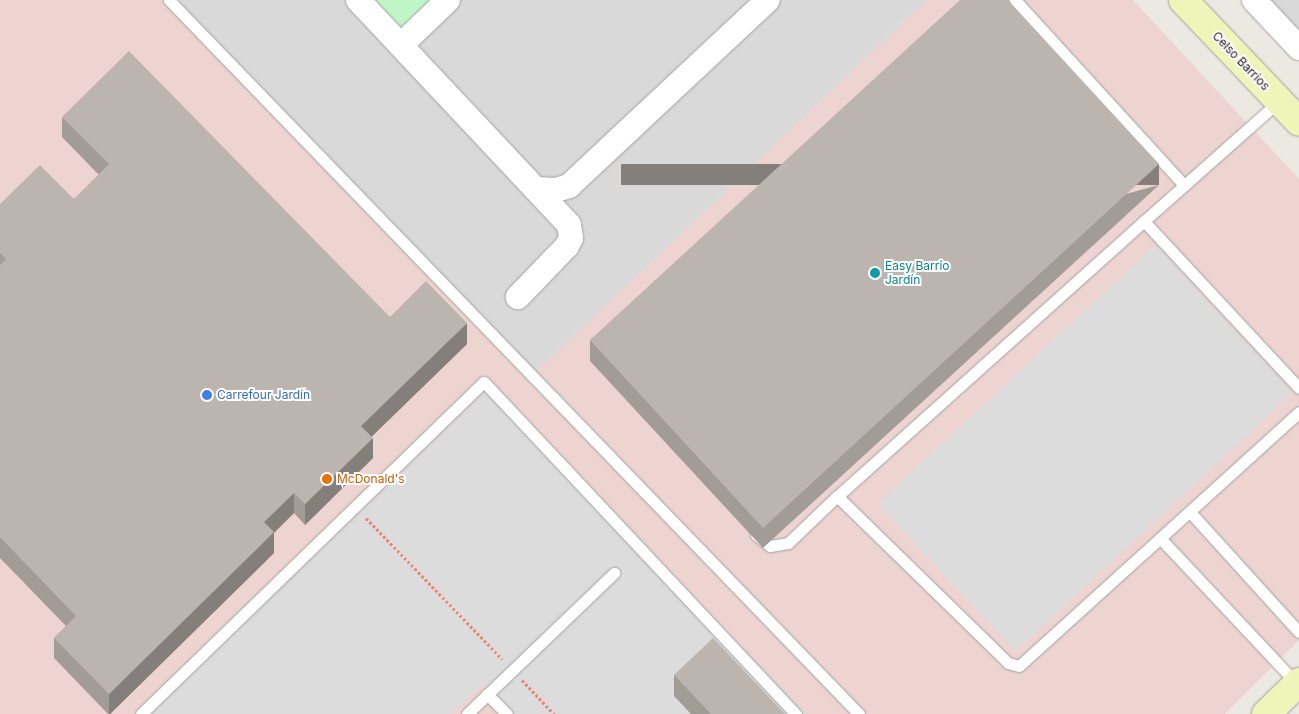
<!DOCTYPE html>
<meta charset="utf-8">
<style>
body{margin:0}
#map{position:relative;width:1299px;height:714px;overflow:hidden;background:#ece9e2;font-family:Inter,sans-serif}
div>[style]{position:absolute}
.residential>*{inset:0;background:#dad9d9}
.commercial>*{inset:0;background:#edd4d1}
.park>*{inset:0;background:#c0f5c7}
.parking>*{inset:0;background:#dcdcdc;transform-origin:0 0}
.path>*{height:3px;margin-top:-1.5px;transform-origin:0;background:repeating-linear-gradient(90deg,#f0826f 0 2.5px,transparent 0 5px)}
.roads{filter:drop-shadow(0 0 1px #a3a3a3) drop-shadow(0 0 1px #a3a3a3)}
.service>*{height:11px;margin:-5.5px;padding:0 5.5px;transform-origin:5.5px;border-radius:5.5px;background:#fff}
.minor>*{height:24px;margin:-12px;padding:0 12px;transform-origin:12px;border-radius:12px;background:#fff}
.secondary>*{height:28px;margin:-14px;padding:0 14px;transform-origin:14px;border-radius:14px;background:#eff4b8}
.wall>*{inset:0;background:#a29c96}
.shaded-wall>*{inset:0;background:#847f7a;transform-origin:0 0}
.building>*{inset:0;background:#bcb5af}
.dots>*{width:14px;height:14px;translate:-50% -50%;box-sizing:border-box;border:2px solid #fff;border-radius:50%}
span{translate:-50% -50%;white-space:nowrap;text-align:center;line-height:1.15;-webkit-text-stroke:4px #fff;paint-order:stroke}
.street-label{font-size:12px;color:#1c1c1c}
.culture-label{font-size:12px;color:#0d838f}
.left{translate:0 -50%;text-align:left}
.shop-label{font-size:12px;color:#366cbe}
.food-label{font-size:12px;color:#c56008}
</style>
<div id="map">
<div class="residential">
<div style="clip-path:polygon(176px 0,927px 0,536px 372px)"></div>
<div style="clip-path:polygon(1261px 0,1299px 0,1299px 41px)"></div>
</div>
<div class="commercial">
<div style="clip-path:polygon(0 0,176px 0,536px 372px,927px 0,1133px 0,1299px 179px,1299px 640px,1225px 714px,0 714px)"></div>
</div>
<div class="park">
<div style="clip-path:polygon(358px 0,448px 0,401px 45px)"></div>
</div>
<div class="parking">
<div style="left:1155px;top:245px;width:202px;height:379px;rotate:47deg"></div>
<div style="clip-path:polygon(490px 386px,807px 714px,509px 714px,481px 686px,451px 714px,151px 714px)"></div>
</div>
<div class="path">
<div style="left:366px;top:518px;width:196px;rotate:46deg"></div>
<div style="left:522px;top:680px;width:47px;rotate:46.7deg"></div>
</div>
<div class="roads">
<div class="service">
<div style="left:169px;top:0;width:993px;rotate:45.98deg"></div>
<div style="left:1015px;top:0;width:251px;rotate:47.6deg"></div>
<div style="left:1144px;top:221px;width:181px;rotate:-41.6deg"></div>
<div style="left:1299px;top:388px;width:228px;rotate:-132.9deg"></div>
<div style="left:1144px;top:221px;width:412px;rotate:138.1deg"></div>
<div style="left:837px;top:496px;width:239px;rotate:44.3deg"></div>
<div style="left:1008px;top:663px;width:11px;rotate:15deg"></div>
<div style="left:1019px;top:666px;width:378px;rotate:-42.2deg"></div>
<div style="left:1190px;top:512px;width:162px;rotate:47.8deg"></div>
<div style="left:756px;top:535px;width:18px;rotate:38deg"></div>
<div style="left:770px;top:546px;width:18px;rotate:-9deg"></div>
<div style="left:788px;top:543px;width:68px;rotate:-43.8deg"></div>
<div style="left:1160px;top:538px;width:200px;rotate:46.8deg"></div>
<div style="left:487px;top:694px;width:28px;rotate:45deg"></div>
<div style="left:141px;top:714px;width:477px;rotate:-44.1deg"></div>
<div style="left:484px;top:382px;width:456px;rotate:46.8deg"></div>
<div style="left:467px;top:714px;width:204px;rotate:-43.8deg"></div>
</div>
<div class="minor">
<div style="left:358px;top:0;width:308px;rotate:46.8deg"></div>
<div style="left:569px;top:225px;width:13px;rotate:81deg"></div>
<div style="left:571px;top:238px;width:9px;rotate:117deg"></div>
<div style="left:567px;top:246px;width:71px;rotate:133.9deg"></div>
<div style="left:1254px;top:0;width:66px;rotate:46.8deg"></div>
<div style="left:401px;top:45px;width:65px;rotate:-43.8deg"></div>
<div style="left:536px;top:189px;width:20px;rotate:3deg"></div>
<div style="left:556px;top:190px;width:14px;rotate:-17deg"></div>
<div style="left:569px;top:186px;width:272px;rotate:-43.1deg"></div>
</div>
<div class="secondary">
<div style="left:1183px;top:0;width:168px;rotate:46.4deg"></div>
<div style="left:1266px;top:714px;width:46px;rotate:-44.1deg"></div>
</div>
</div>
<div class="wall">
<div style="clip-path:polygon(62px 117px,390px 317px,467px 344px,372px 436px,373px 458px,305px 525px,294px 513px,274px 532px,274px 553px,110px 714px,108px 714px,54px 658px,54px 638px,66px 626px,0 558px,0 204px,74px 199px,99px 175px,62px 137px)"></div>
<div style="clip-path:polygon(1159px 185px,763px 548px,590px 361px,590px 340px)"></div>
<div style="clip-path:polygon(674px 675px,785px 714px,691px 714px,674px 696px)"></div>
</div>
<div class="shaded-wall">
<div style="left:1159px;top:164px;width:21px;height:538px;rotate:90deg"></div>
<div style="clip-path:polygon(467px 323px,467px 344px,361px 447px,361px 426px)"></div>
<div style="clip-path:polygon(373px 438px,373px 458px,305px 525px,305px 504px)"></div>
<div style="clip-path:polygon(294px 493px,294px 513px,264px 543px,264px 522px)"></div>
<div style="clip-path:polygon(274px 532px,274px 553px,110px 714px,109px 714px,109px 694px)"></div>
</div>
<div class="building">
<div style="clip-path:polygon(960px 0,1008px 0,1159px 164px,763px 528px,590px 340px)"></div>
<div style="clip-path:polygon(129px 51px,390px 317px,426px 281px,467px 323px,361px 426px,373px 438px,305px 504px,294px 493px,264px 522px,274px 532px,109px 694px,54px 638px,76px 616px,0 537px,0 265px,6px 259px,0 253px,0 204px,40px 165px,74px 199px,109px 164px,62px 117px)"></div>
<div style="clip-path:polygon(713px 638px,785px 714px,711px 714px,674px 675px)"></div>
</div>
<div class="dots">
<div style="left:875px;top:273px;background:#0f9aa8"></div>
<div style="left:207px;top:395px;background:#3f7fe0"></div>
<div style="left:327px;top:479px;background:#e8710a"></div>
</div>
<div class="street-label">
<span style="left:1241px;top:61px;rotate:46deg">Celso Barrios</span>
</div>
<div class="culture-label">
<span class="left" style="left:885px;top:273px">Easy Barrio<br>Jardín</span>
</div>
<div class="shop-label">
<span class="left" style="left:217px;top:395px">Carrefour Jardín</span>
</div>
<div class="food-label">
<span class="left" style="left:337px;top:479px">McDonald's</span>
</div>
</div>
